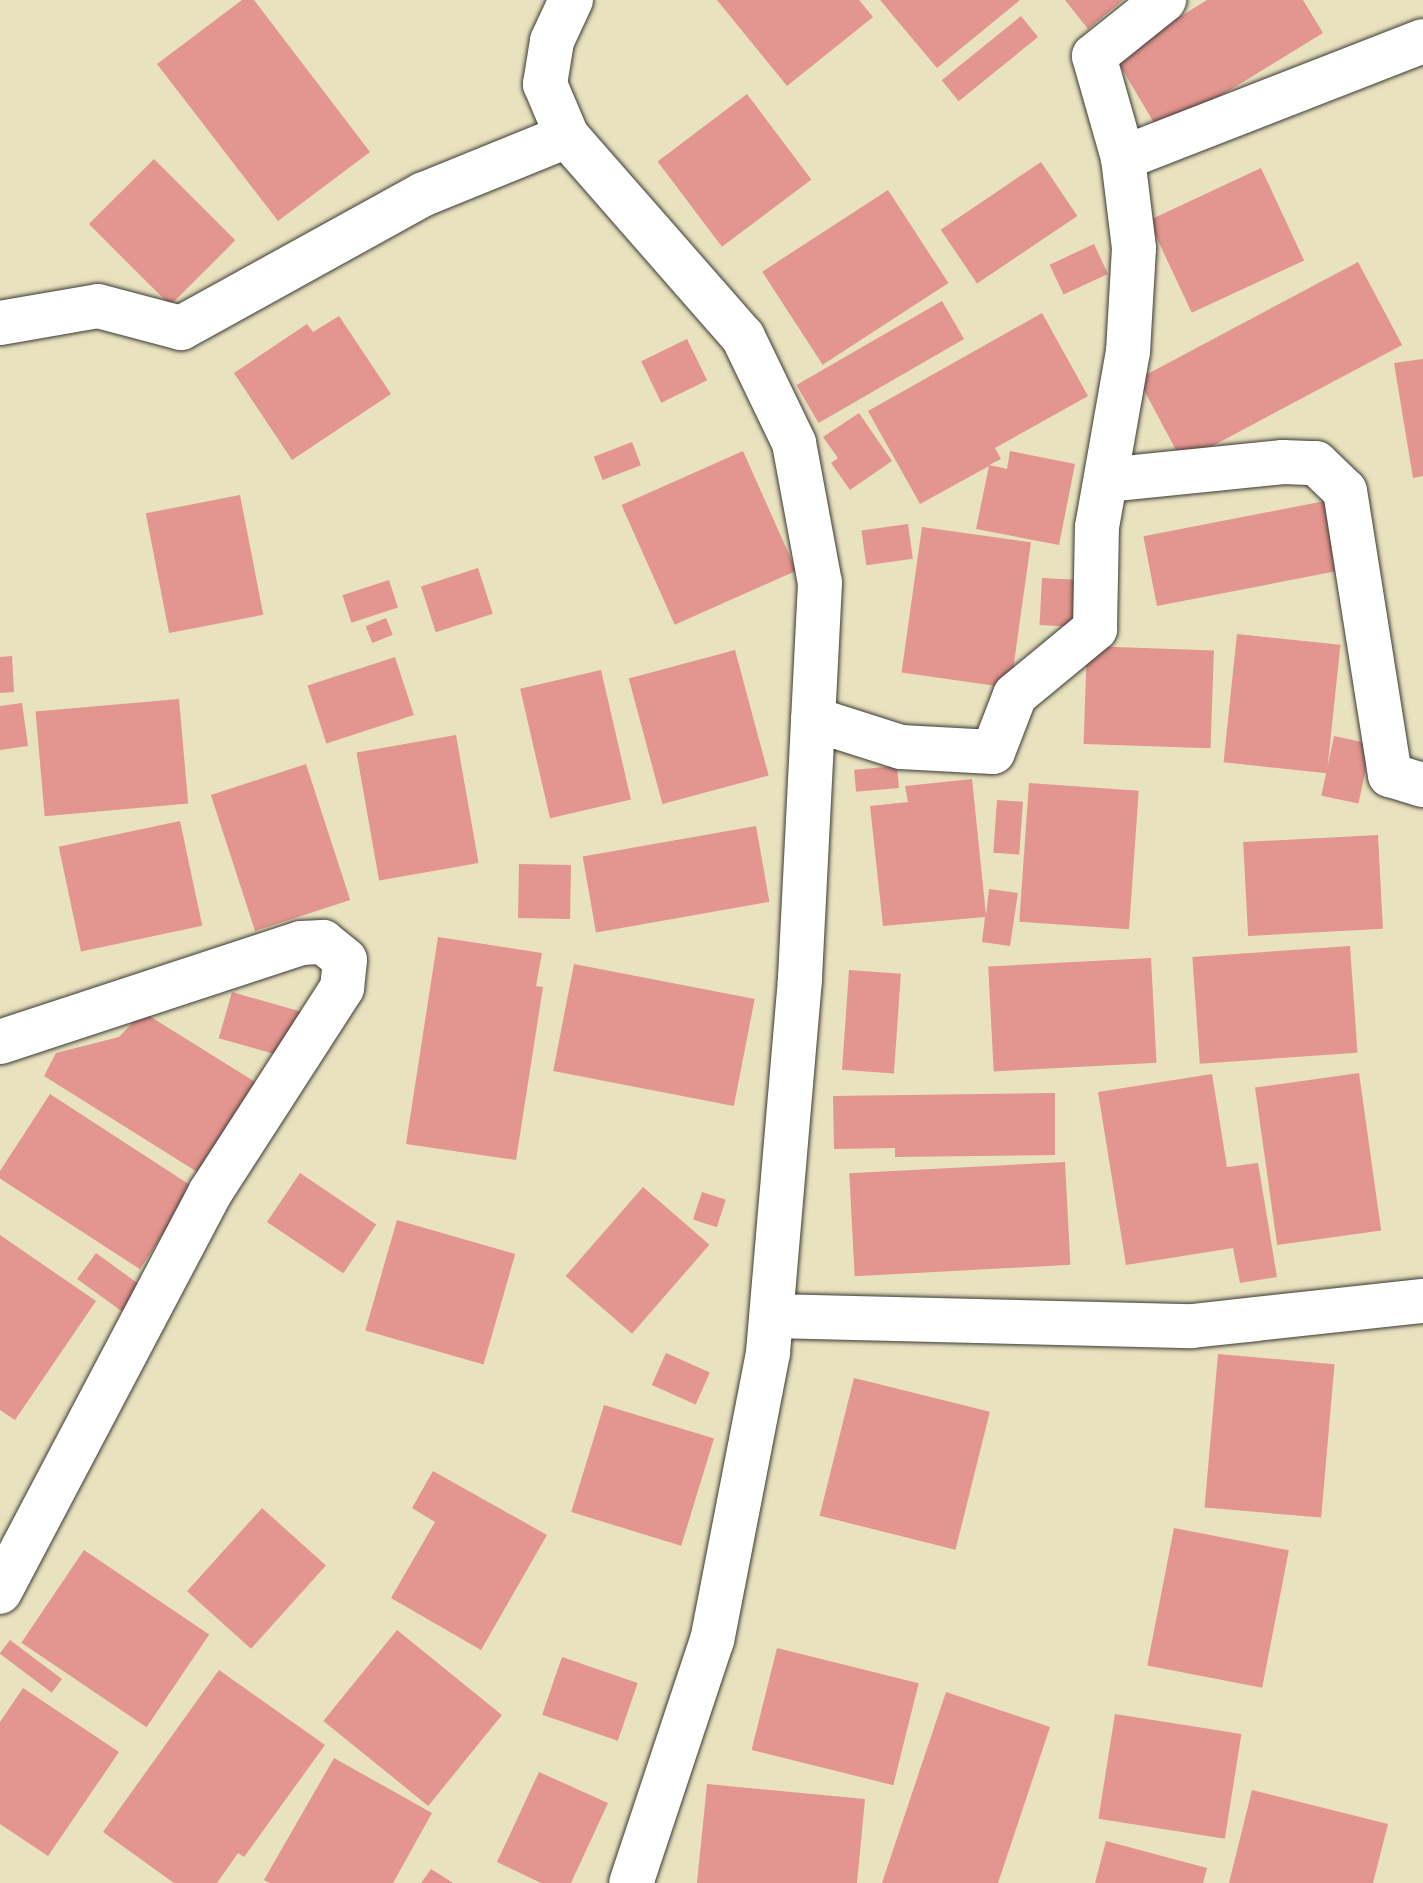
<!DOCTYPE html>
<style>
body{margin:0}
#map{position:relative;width:1423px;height:1883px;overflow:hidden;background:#e9e2bf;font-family:"Comic Neue",sans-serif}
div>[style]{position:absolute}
.building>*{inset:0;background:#e3958f;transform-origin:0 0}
.roads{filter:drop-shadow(0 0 2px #3b3a34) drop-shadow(0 0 2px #3b3a34)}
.minor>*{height:44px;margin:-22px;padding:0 22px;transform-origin:22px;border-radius:22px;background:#fff}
span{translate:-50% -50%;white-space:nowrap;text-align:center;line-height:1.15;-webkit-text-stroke:7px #f7f3e8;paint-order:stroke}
</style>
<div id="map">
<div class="building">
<div style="clip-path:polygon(242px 0,254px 0,370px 152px,278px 221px,157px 64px)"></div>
<div style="clip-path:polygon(717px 0,859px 0,873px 17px,787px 86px)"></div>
<div style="clip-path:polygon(880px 0,1020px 0,937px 68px)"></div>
<div style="clip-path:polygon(1065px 0,1123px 0,1088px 29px)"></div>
<div style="clip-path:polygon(1207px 0,1303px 0,1323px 33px,1160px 133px,1115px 57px)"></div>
<div style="left:1021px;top:16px;width:27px;height:102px;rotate:51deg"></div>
<div style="left:747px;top:94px;width:107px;height:112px;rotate:53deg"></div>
<div style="left:154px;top:159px;width:115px;height:92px;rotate:45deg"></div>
<div style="left:1041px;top:162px;width:65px;height:121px;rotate:56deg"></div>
<div style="left:1261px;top:168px;width:102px;height:124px;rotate:65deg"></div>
<div style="left:888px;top:190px;width:111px;height:150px;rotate:57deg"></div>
<div style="left:1094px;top:244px;width:33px;height:49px;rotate:65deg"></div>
<div style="left:1358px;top:262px;width:94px;height:249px;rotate:62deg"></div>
<div style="left:942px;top:301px;width:44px;height:168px;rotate:60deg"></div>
<div style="clip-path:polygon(1042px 313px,1088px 396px,995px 448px,1001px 459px,989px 465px,1007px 469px,1010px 451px,1075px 464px,1059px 545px,976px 529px,989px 466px,920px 504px,868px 411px)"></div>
<div style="clip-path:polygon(339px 316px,391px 394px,292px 460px,234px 373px,307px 324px,313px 332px)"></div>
<div style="left:687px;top:339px;width:46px;height:51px;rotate:64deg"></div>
<div style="clip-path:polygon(1423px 359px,1423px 476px,1413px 478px,1394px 363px)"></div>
<div style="clip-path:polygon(859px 413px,892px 461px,850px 490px,831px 463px,838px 458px,823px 437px)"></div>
<div style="left:632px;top:442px;width:25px;height:41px;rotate:69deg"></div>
<div style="left:743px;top:451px;width:131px;height:133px;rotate:66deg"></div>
<div style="left:240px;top:495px;width:122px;height:96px;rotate:79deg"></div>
<div style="left:1325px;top:501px;width:71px;height:185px;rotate:79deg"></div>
<div style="left:908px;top:524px;width:35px;height:47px;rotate:82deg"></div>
<div style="left:922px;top:527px;width:110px;height:147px;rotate:8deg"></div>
<div style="left:478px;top:568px;width:48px;height:60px;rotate:72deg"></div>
<div style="left:1042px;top:578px;width:35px;height:47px;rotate:3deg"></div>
<div style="left:389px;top:580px;width:29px;height:49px;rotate:72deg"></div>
<div style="left:386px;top:618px;width:18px;height:22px;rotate:68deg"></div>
<div style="left:1237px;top:634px;width:104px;height:129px;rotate:6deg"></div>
<div style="left:1087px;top:646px;width:127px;height:98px;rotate:2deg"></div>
<div style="left:735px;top:650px;width:130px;height:110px;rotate:75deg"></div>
<div style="clip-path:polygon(12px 656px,14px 692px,0 693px,0 657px)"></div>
<div style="left:395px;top:657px;width:61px;height:92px;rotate:72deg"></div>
<div style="left:601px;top:670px;width:133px;height:83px;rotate:77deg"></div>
<div style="left:179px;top:699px;width:105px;height:144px;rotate:85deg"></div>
<div style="clip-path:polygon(22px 703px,28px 746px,0 750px,0 706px)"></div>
<div style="left:456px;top:735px;width:130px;height:101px;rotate:80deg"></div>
<div style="left:1334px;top:736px;width:38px;height:61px;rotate:12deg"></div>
<div style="left:306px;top:764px;width:143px;height:100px;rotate:72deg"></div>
<div style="left:897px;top:766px;width:22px;height:43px;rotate:85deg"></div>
<div style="clip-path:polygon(972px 779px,986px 915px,989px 889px,1018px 893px,1010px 946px,982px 942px,985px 917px,883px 926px,870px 806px,908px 802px,905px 786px)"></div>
<div style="left:1029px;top:783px;width:110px;height:139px;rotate:4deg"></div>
<div style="left:997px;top:800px;width:26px;height:53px;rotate:4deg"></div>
<div style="left:180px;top:821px;width:107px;height:124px;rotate:78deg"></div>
<div style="left:756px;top:826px;width:77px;height:176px;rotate:80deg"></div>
<div style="left:1378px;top:835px;width:94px;height:135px;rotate:87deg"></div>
<div style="left:519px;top:864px;width:52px;height:54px;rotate:1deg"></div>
<div style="clip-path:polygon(438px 937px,542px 953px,536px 986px,543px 987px,516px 1160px,406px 1144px)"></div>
<div style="left:1350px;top:946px;width:107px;height:158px;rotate:86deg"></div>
<div style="left:1151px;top:958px;width:105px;height:163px;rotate:87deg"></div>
<div style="left:574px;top:964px;width:184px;height:109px;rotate:11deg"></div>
<div style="left:849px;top:970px;width:52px;height:100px;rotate:4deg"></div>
<div style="left:232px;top:992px;width:72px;height:48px;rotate:16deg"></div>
<div style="clip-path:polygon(143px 1012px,260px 1085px,202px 1175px,44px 1076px,56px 1053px,119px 1037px)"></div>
<div style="left:1359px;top:1073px;width:159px;height:105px;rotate:82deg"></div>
<div style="clip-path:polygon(1212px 1074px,1227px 1167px,1258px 1163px,1277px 1277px,1240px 1283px,1233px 1248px,1126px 1265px,1098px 1092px)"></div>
<div style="clip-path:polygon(1055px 1093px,1055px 1155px,895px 1157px,895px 1148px,834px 1149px,833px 1096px)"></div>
<div style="left:50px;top:1094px;width:171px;height:98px;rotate:33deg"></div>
<div style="left:1065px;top:1162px;width:103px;height:216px;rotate:87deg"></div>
<div style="left:300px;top:1173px;width:92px;height:59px;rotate:34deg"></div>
<div style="left:643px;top:1187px;width:88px;height:118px;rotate:41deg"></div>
<div style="left:702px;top:1192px;width:25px;height:29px;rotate:18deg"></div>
<div style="left:397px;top:1220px;width:123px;height:115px;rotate:16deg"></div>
<div style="clip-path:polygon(0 1235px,96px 1301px,15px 1420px,0 1410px)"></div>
<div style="left:96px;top:1253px;width:59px;height:32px;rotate:36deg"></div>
<div style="left:666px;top:1353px;width:48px;height:35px;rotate:24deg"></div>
<div style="left:1218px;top:1354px;width:117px;height:154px;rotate:5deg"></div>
<div style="left:854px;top:1378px;width:140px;height:142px;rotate:14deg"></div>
<div style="left:604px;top:1405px;width:115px;height:112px;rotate:17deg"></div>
<div style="clip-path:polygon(433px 1471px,547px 1535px,481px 1650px,391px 1598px,435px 1522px,412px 1508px)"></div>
<div style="left:262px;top:1508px;width:86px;height:112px;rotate:42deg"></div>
<div style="left:1174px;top:1528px;width:117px;height:140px;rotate:11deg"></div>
<div style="left:84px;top:1550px;width:151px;height:112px;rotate:34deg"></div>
<div style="left:397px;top:1630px;width:135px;height:117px;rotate:39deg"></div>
<div style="left:10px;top:1640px;width:65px;height:17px;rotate:37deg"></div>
<div style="left:777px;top:1648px;width:146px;height:105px;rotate:14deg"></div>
<div style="left:562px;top:1657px;width:80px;height:61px;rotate:19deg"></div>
<div style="clip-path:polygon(219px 1670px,325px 1745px,244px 1857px,238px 1853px,217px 1883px,174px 1883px,103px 1832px)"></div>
<div style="clip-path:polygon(23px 1688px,119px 1752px,48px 1856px,0 1824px,0 1722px)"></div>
<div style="clip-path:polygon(946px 1692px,1050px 1727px,998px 1883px,882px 1883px)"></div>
<div style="left:1115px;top:1714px;width:128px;height:106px;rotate:9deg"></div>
<div style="clip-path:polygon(334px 1758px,432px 1813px,393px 1883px,270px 1883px,264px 1880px)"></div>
<div style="clip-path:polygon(539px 1772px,608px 1803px,571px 1883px,541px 1883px,497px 1862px)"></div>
<div style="clip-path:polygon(707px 1784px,865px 1799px,857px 1883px,697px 1883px)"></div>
<div style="clip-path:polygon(1252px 1790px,1388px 1824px,1373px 1883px,1229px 1883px)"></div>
<div style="clip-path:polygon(1106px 1841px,1207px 1868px,1203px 1883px,1095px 1883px)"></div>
<div style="clip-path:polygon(431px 1869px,453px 1883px,421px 1883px)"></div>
</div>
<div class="roads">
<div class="minor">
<div style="left:571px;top:0;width:45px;rotate:114.9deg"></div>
<div style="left:552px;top:41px;width:44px;rotate:99.2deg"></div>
<div style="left:545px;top:84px;width:56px;rotate:67.1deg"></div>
<div style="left:567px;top:136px;width:267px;rotate:48.8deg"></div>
<div style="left:743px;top:337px;width:118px;rotate:64.3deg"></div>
<div style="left:794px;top:443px;width:142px;rotate:79.5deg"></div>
<div style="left:820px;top:583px;width:397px;rotate:92.9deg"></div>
<div style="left:800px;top:979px;width:375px;rotate:94.9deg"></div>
<div style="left:768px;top:1353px;width:292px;rotate:101deg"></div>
<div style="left:712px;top:1640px;width:256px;rotate:108.4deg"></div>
<div style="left:1123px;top:158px;width:322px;rotate:-21.3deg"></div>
<div style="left:0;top:323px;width:99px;rotate:-9.8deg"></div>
<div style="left:98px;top:306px;width:86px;rotate:14.8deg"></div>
<div style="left:181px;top:328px;width:277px;rotate:-28.9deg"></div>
<div style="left:424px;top:194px;width:154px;rotate:-22.1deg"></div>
<div style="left:1106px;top:480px;width:178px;rotate:-5.8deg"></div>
<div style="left:1283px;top:462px;width:33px;rotate:2deg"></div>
<div style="left:1316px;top:463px;width:40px;rotate:44deg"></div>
<div style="left:1345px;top:491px;width:288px;rotate:81deg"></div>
<div style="left:1390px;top:775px;width:34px;rotate:17deg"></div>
<div style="left:813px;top:719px;width:92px;rotate:17.7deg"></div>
<div style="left:901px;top:747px;width:92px;rotate:3.1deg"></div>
<div style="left:993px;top:752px;width:61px;rotate:-68.9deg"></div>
<div style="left:1015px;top:695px;width:104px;rotate:-39.5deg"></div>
<div style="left:1095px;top:629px;width:102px;rotate:-88.9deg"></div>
<div style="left:1097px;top:527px;width:178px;rotate:-80deg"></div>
<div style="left:1128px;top:352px;width:104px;rotate:-86.7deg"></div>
<div style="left:1134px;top:248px;width:91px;rotate:-97deg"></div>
<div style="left:1123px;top:158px;width:106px;rotate:-105.9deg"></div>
<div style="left:1094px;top:56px;width:90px;rotate:-38.7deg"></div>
<div style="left:0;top:1042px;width:317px;rotate:-18.2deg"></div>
<div style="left:301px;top:943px;width:22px;rotate:-3deg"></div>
<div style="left:323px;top:942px;width:28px;rotate:39deg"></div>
<div style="left:345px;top:960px;width:28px;rotate:96deg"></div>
<div style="left:342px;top:988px;width:244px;rotate:122.8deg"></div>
<div style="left:210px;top:1193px;width:451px;rotate:117.8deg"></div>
<div style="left:772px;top:1316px;width:420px;rotate:1.4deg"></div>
<div style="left:1192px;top:1326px;width:232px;rotate:-6.2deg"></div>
</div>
</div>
</div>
